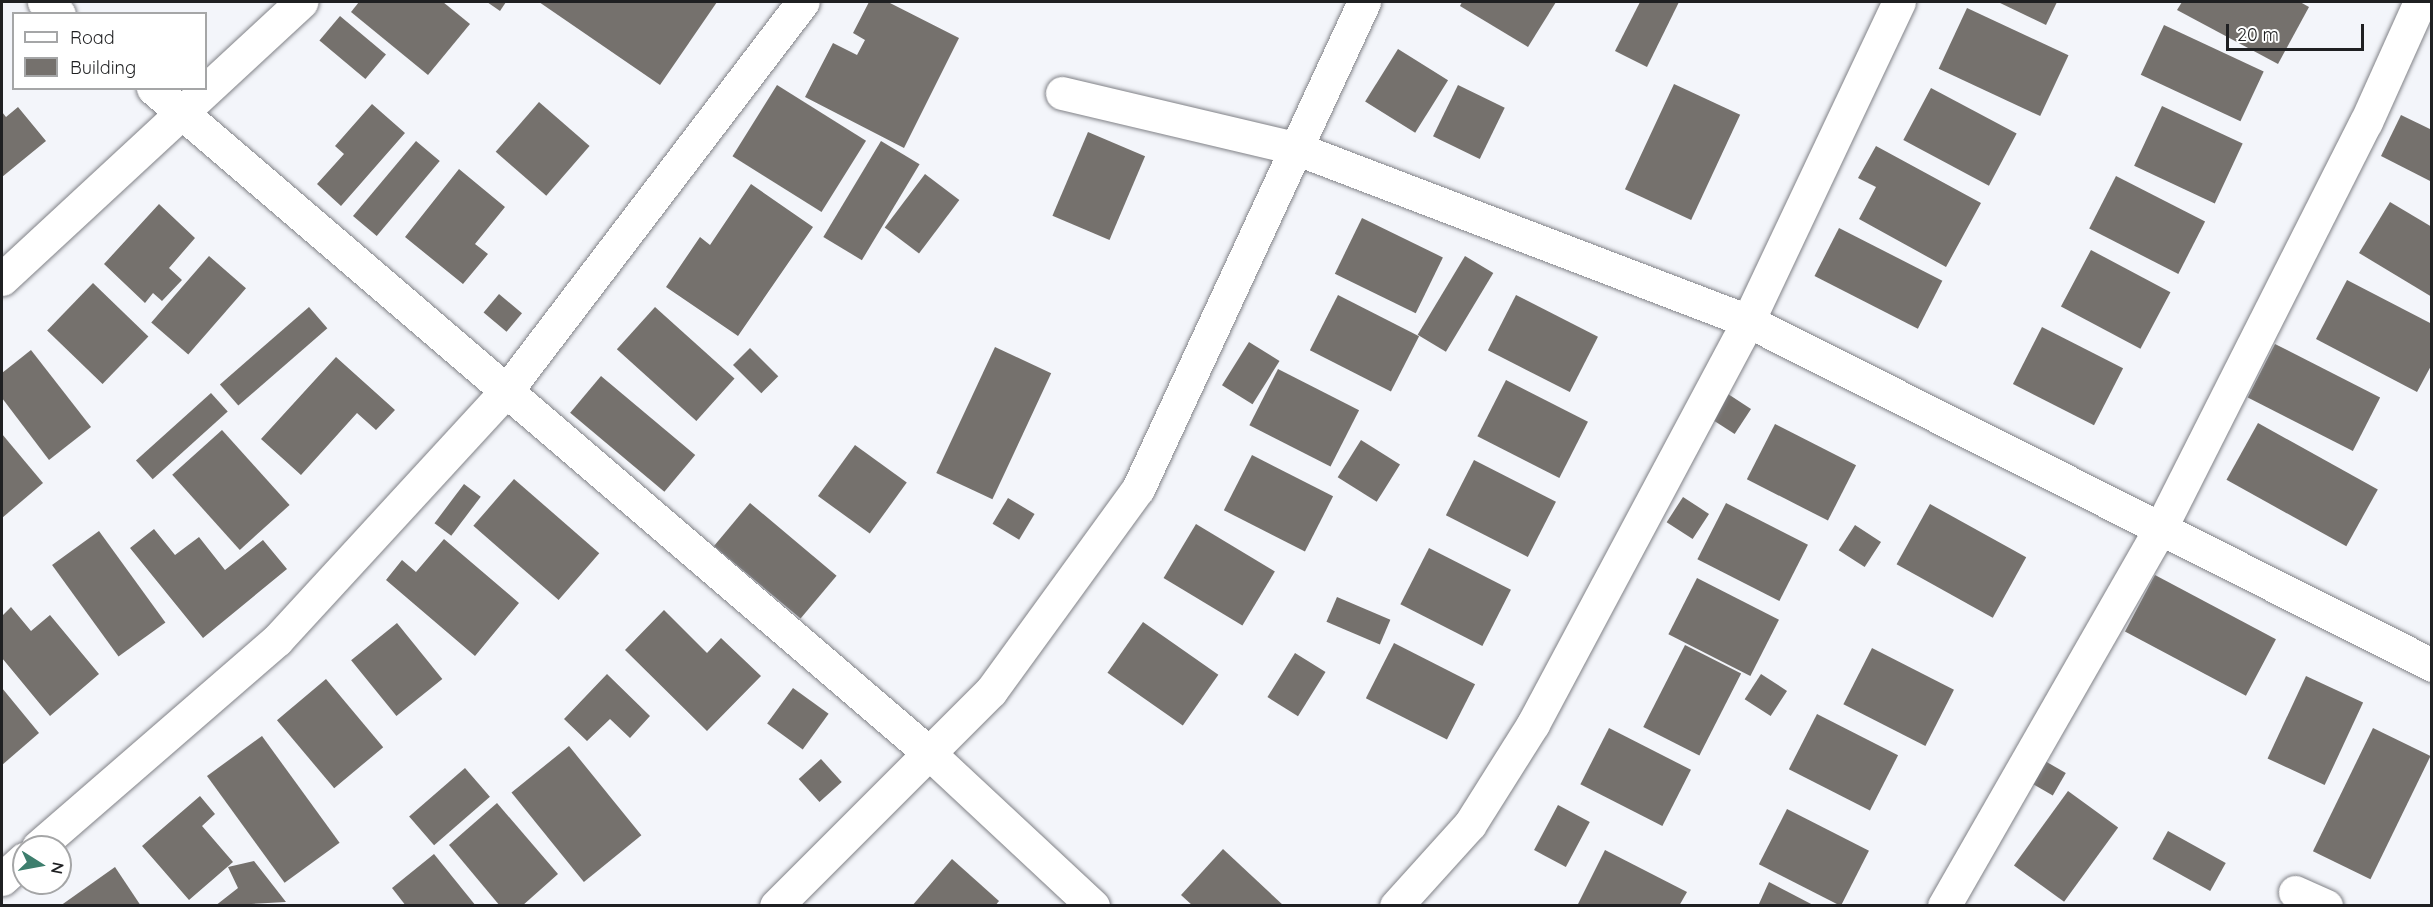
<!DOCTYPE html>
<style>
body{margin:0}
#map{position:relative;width:2433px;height:907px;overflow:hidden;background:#f3f5fa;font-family:Quicksand,sans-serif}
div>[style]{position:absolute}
.building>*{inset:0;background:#75716d;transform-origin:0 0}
.roads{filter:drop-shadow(0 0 2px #818287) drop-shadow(0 0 2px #818287)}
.street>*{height:33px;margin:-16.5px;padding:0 16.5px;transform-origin:16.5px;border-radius:16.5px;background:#fff}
span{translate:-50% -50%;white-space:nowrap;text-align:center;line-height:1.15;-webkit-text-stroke:5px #fff;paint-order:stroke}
.frame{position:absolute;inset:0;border:3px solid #1f2022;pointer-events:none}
.legend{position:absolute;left:12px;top:12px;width:195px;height:78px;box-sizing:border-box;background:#fff;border:2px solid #a5a6a7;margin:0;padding:8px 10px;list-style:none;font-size:18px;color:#1f2022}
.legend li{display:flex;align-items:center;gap:12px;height:30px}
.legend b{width:30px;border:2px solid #a5a6a7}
.north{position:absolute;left:12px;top:835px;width:60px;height:60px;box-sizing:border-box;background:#fff;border:2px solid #a5a6a7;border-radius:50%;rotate:101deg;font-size:16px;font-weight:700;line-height:24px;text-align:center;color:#1f2022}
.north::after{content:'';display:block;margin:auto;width:21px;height:27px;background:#3d7e6d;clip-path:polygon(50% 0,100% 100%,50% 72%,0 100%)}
.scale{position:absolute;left:2226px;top:24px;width:138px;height:27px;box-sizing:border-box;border:3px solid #1f2022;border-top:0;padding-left:8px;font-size:18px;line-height:21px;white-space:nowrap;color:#1f2022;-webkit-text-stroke:4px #fff;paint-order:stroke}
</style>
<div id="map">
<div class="building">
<div style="clip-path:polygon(359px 2px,443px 2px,470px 24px,428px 75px,351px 12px)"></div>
<div style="clip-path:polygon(487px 2px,506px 2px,500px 11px)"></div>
<div style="clip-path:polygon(539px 2px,717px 2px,660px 85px)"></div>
<div style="clip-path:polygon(869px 2px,888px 2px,959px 38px,904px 148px,805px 97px,833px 43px,857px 55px,865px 40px,853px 33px)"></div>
<div style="clip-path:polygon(1462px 2px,1556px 2px,1528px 47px,1460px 6px)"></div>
<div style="clip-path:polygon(1640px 2px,1679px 2px,1647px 67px,1615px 51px)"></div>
<div style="clip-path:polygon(1998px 2px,2057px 2px,2046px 25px)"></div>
<div style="clip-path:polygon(2182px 2px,2300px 2px,2309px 7px,2278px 64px,2177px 10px)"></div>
<div style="left:1967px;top:8px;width:112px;height:67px;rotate:25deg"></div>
<div style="left:340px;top:16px;width:60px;height:32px;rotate:40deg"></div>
<div style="left:2164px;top:25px;width:110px;height:55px;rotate:25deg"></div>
<div style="left:1398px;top:49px;width:59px;height:62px;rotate:32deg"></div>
<div style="left:1674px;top:84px;width:73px;height:116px;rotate:25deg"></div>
<div style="left:777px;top:85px;width:105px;height:84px;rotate:32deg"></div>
<div style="left:1458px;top:85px;width:52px;height:57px;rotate:26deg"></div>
<div style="left:1931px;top:88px;width:97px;height:59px;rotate:28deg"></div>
<div style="left:539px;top:102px;width:67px;height:66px;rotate:41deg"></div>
<div style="clip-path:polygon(372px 104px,405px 133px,341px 206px,317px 184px,344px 154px,335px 146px)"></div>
<div style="left:2162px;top:106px;width:89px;height:66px;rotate:25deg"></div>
<div style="clip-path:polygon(18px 107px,46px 141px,2px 177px,2px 112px,6px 117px)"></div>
<div style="clip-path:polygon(2401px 115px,2432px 130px,2432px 182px,2381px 156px)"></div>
<div style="left:1088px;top:132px;width:62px;height:91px;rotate:23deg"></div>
<div style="left:416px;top:141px;width:31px;height:98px;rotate:40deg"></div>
<div style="left:881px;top:141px;width:45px;height:112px;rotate:31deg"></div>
<div style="clip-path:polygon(1876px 146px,1981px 203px,1946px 267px,1859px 219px,1876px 187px,1858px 178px)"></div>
<div style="clip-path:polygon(459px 169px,505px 207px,475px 244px,488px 254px,463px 284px,405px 237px)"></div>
<div style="left:925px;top:174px;width:43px;height:67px;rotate:37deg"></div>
<div style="left:2116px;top:176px;width:100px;height:59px;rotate:27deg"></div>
<div style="clip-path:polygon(751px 184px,813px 227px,738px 336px,666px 287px,700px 237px,710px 245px)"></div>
<div style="clip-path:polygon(2390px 202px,2432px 227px,2432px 297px,2359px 253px)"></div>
<div style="clip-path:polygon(159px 204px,195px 238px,169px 268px,182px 280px,162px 301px,153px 293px,145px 303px,104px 264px)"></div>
<div style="left:1362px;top:218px;width:90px;height:62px;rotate:26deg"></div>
<div style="left:1839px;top:228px;width:116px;height:54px;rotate:27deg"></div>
<div style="left:2091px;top:250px;width:90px;height:64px;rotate:28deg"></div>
<div style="left:209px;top:256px;width:49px;height:88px;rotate:41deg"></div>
<div style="left:1465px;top:256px;width:33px;height:92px;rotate:31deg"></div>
<div style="clip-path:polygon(2347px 280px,2432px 324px,2432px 364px,2417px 392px,2316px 339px)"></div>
<div style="left:93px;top:283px;width:77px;height:66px;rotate:44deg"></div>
<div style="left:499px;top:294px;width:30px;height:24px;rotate:40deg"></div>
<div style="left:1338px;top:295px;width:91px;height:62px;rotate:27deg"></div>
<div style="left:1516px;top:295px;width:92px;height:62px;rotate:27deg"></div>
<div style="left:309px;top:307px;width:28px;height:118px;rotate:49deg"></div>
<div style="left:655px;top:307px;width:107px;height:57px;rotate:42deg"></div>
<div style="left:2042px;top:327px;width:91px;height:64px;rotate:27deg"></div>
<div style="left:1249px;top:342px;width:36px;height:51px;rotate:32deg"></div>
<div style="left:2275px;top:344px;width:118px;height:60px;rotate:27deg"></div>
<div style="left:995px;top:347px;width:62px;height:139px;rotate:25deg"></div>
<div style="left:750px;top:348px;width:40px;height:24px;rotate:45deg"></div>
<div style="clip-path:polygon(31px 350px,91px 427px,49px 460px,2px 398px,2px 373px)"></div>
<div style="clip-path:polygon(336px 357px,395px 410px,376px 430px,357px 413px,301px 475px,261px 439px)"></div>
<div style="left:1278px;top:369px;width:91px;height:63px;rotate:27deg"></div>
<div style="left:601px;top:376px;width:123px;height:48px;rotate:40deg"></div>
<div style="left:1506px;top:380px;width:92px;height:63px;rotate:27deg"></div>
<div style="left:1725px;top:392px;width:31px;height:30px;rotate:33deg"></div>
<div style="left:211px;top:393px;width:25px;height:101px;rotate:48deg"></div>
<div style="left:2258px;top:423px;width:137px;height:65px;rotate:29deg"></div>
<div style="left:1775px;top:424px;width:91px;height:62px;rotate:27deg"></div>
<div style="left:222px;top:430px;width:101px;height:67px;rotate:48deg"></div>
<div style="clip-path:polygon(2px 434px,43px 483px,2px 518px)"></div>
<div style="left:1361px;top:440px;width:46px;height:44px;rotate:32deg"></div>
<div style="left:855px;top:445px;width:64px;height:63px;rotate:36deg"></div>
<div style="left:1252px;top:455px;width:91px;height:62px;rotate:27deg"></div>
<div style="left:1474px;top:460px;width:92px;height:62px;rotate:27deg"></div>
<div style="left:514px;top:479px;width:113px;height:62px;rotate:41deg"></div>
<div style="left:464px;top:484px;width:21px;height:49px;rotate:37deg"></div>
<div style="left:1683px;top:497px;width:31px;height:30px;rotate:33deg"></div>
<div style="left:1008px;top:498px;width:31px;height:30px;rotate:31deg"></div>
<div style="left:750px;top:503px;width:113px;height:56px;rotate:40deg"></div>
<div style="left:1726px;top:503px;width:92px;height:63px;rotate:27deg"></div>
<div style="left:1930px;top:504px;width:110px;height:69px;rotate:29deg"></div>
<div style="left:1196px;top:524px;width:92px;height:63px;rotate:31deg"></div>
<div style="left:1855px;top:525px;width:31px;height:30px;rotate:33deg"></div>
<div style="clip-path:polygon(154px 529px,175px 555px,199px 537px,225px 570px,263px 540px,287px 569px,203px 638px,130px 548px)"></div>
<div style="left:99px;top:531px;width:113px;height:58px;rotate:54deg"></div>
<div style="clip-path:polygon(444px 539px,519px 603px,475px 656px,386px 580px,402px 560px,416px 572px)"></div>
<div style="left:1429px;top:548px;width:92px;height:63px;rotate:27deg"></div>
<div style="left:2155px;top:575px;width:137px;height:64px;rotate:28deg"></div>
<div style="left:1697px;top:578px;width:92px;height:63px;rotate:27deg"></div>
<div style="left:1337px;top:597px;width:58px;height:27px;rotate:23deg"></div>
<div style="clip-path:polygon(11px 607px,31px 631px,50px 615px,99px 674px,50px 716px,2px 658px,2px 616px)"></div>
<div style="clip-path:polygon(664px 610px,707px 653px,721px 638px,761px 676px,707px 731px,625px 650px)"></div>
<div style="left:1143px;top:622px;width:92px;height:62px;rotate:35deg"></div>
<div style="left:397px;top:623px;width:72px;height:59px;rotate:51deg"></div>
<div style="left:1394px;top:643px;width:91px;height:62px;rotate:27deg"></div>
<div style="left:1685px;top:645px;width:63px;height:92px;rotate:27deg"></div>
<div style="left:1872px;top:648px;width:92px;height:63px;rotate:27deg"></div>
<div style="left:1295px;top:653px;width:36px;height:52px;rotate:32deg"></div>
<div style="clip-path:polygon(607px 674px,650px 716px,630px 738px,610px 719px,587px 741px,564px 719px)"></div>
<div style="left:1761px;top:674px;width:31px;height:30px;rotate:33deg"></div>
<div style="left:2306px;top:676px;width:63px;height:91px;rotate:25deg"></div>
<div style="left:326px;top:679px;width:89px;height:64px;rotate:50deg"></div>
<div style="clip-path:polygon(2px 688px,39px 733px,2px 765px)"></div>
<div style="left:793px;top:688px;width:44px;height:44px;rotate:36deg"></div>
<div style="left:1817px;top:714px;width:91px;height:62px;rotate:27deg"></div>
<div style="left:1609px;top:728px;width:92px;height:63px;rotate:27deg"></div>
<div style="left:2373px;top:728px;width:64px;height:137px;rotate:26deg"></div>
<div style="left:262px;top:736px;width:132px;height:68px;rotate:54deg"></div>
<div style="left:569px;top:746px;width:115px;height:74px;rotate:51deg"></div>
<div style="left:821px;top:759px;width:31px;height:30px;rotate:48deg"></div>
<div style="left:2045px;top:761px;width:24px;height:26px;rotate:30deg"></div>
<div style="left:465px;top:768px;width:38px;height:74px;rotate:49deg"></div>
<div style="left:2068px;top:791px;width:62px;height:92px;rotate:36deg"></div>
<div style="clip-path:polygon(200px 796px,215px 814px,202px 826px,233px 862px,189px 900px,142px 846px)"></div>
<div style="clip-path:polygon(497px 803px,558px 874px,522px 906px,500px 906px,449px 845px)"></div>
<div style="left:1558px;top:805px;width:36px;height:51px;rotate:28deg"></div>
<div style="left:1787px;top:809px;width:92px;height:62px;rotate:27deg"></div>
<div style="left:2168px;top:831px;width:66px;height:32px;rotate:29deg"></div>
<div style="clip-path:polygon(1223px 849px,1284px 906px,1193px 906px,1181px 895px)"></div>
<div style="clip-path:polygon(1605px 850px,1687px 892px,1679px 906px,1577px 906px)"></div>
<div style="clip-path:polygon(434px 854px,476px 906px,406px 906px,392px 888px)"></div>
<div style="clip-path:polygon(952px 859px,999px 901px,995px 906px,912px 906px)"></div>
<div style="clip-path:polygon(254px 861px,286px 902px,215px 906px,238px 888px,228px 867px)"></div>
<div style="clip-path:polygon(115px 867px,141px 906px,60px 906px)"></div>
<div style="clip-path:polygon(1769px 882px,1815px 906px,1758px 906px)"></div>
</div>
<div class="roads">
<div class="street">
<div style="left:44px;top:2px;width:19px;rotate:39deg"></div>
<div style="left:153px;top:88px;width:1023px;rotate:40.6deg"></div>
<div style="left:930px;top:754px;width:223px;rotate:43deg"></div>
<div style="left:1062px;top:93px;width:239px;rotate:13.3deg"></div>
<div style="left:1295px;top:148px;width:485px;rotate:20.9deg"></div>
<div style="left:1748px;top:321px;width:766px;rotate:26.7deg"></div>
<div style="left:2px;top:279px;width:408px;rotate:-42.8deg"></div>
<div style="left:38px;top:847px;width:316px;rotate:-40.9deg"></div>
<div style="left:277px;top:640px;width:340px;rotate:-47.4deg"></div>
<div style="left:507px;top:390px;width:488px;rotate:-52.7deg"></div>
<div style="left:2px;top:879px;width:30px;rotate:-42deg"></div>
<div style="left:2295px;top:892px;width:34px;rotate:24deg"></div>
<div style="left:776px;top:906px;width:304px;rotate:-45deg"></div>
<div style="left:991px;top:691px;width:250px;rotate:-54deg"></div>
<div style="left:1138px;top:489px;width:537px;rotate:-65.11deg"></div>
<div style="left:1396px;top:906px;width:110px;rotate:-47.9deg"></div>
<div style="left:1470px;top:824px;width:118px;rotate:-57.8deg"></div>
<div style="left:1533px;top:724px;width:457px;rotate:-61.9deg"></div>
<div style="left:1748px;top:321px;width:353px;rotate:-64.7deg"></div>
<div style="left:1944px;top:906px;width:434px;rotate:-60.2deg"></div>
<div style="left:2160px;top:529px;width:456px;rotate:-63.2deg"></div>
<div style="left:2366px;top:122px;width:132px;rotate:-65.8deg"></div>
</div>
</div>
<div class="frame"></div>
<ul class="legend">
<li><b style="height:8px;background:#fff"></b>Road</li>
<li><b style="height:16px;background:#75716d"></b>Building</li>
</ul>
<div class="north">N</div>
<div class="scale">20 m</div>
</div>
